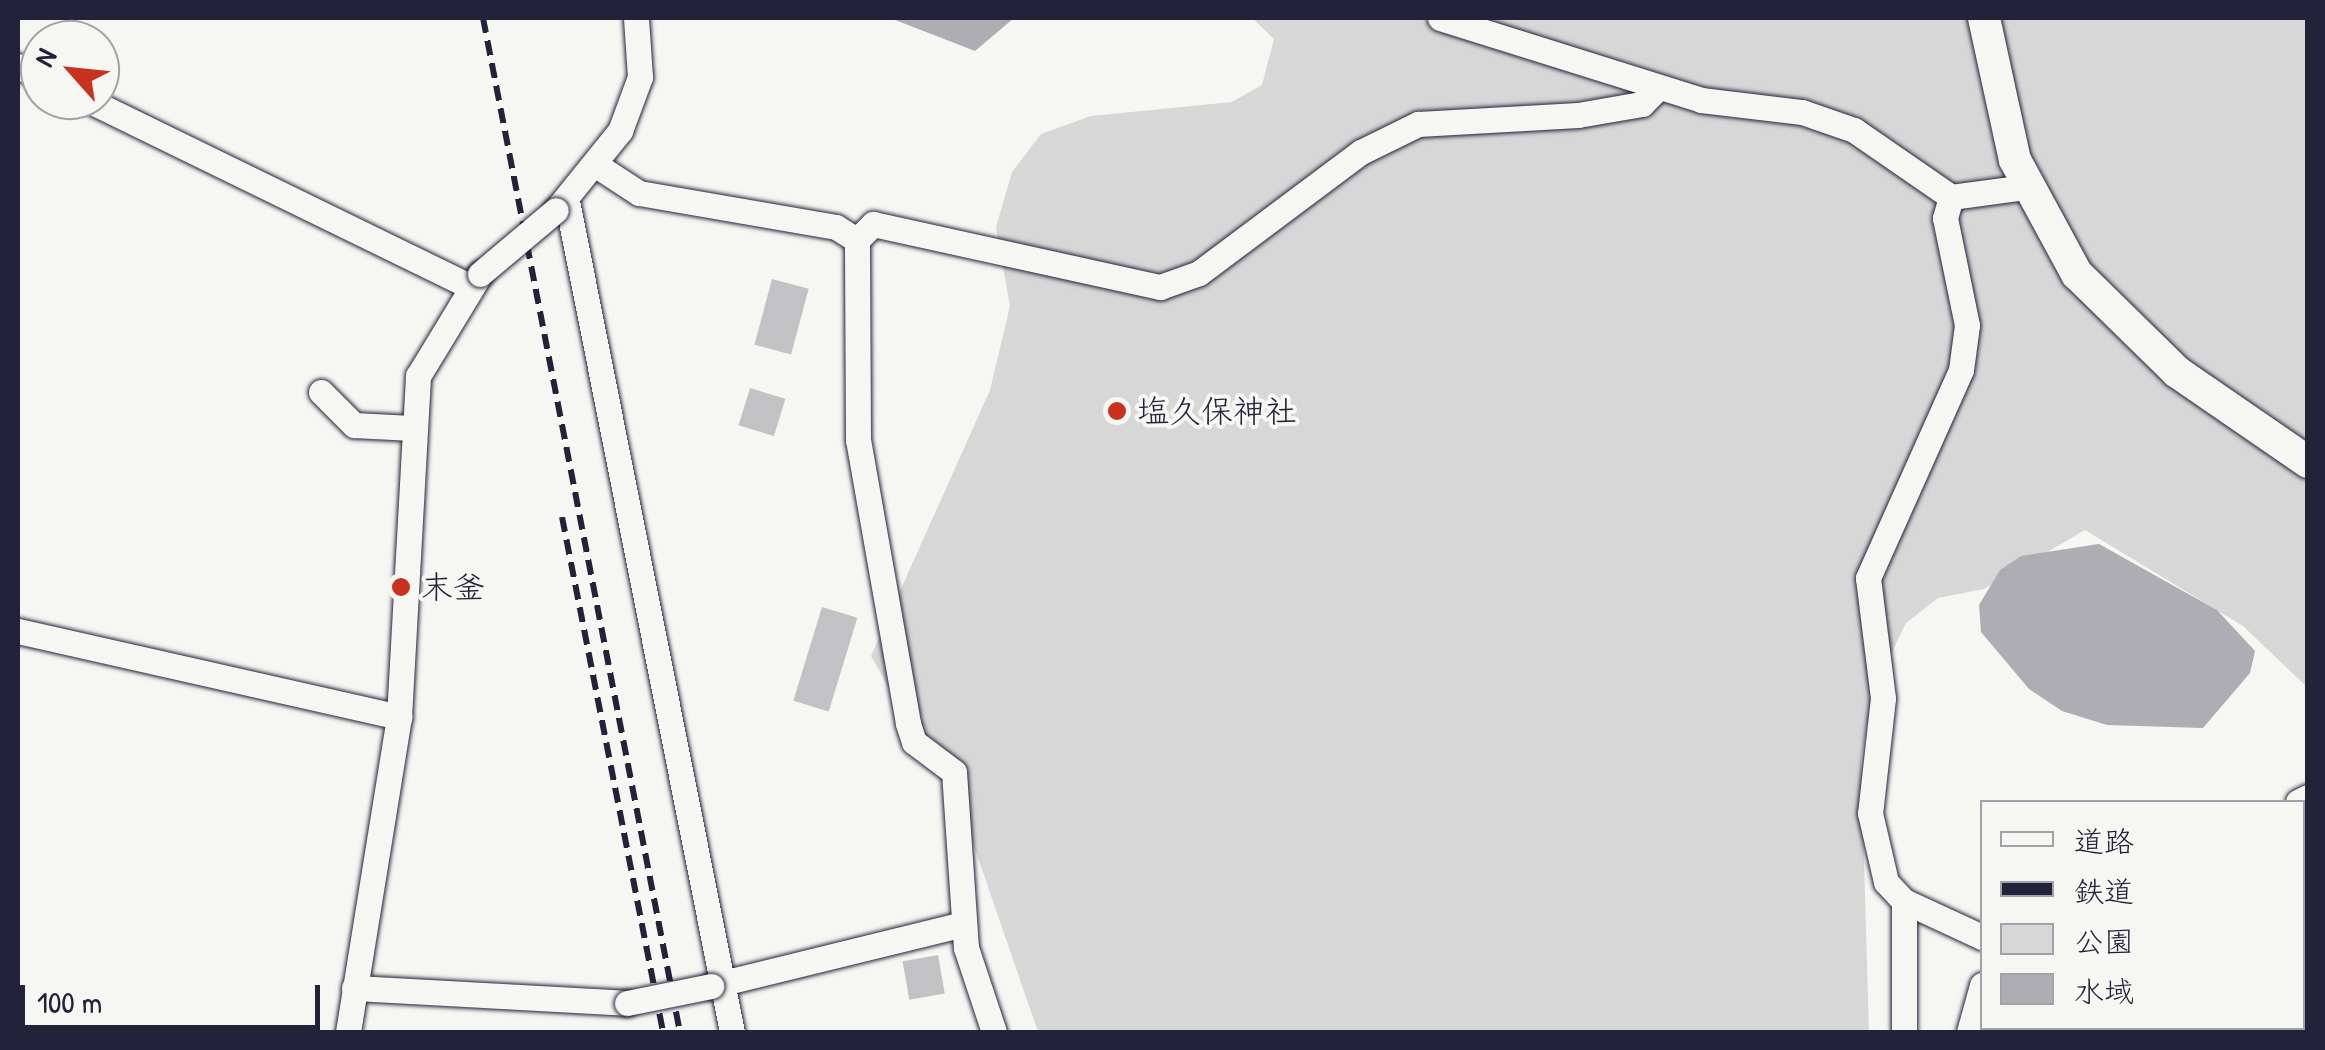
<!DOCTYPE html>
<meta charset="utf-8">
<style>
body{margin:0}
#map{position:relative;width:2325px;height:1050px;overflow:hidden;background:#f6f6f2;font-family:"Patrick Hand","Klee One",sans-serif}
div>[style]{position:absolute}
.green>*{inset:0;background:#d7d7d7}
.water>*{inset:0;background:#adadb3}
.building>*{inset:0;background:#c2c2c4;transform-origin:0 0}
.roads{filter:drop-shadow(0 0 2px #22223b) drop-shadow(0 0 2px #22223b)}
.minor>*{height:25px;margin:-12.5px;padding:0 12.5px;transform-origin:12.5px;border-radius:12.5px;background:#f6f6f2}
.major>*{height:32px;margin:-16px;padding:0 16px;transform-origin:16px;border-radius:16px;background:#f6f6f2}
.rail>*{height:6px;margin-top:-3px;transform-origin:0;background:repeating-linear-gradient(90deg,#22223b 0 15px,transparent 0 23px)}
.bridges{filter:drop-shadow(0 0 2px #22223b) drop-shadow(0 0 2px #22223b)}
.minor-bridge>*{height:25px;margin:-12.5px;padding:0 12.5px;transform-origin:12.5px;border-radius:12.5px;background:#f6f6f2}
.dots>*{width:28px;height:28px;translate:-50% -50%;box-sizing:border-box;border:5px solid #f6f6f2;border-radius:50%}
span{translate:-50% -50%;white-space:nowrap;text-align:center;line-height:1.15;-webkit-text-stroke:8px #f6f6f2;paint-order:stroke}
.poi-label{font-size:32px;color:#22223b}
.left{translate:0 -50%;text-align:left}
.frame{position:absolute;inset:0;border:20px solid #22223b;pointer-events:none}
.legend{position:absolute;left:1980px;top:800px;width:325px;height:230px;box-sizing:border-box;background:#f6f6f2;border:2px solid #a1a1a9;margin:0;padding:12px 18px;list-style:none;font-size:30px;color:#22223b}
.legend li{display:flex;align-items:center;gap:20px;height:50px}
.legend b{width:50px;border:2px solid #a1a1a9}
.north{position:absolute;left:20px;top:20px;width:100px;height:100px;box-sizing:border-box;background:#f6f6f2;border:2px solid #a1a1a9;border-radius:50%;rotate:297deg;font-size:28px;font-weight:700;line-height:40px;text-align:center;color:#22223b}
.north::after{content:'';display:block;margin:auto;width:35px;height:45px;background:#c8321e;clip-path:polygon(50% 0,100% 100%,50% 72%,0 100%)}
.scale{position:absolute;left:20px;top:985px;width:300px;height:45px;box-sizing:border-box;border:5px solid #22223b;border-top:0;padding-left:12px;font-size:30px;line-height:35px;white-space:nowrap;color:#22223b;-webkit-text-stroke:8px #f6f6f2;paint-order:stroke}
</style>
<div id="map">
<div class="green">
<div style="clip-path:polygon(1252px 18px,2307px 18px,2307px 687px,2243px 626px,2085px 530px,1984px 589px,1938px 598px,1906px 623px,1873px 691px,1861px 758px,1869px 1032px,1038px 1032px,967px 826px,871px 656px,990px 390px,1010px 306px,996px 227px,1012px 172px,1041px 134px,1091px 116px,1232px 102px,1262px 85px,1274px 39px)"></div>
</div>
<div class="water">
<div style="clip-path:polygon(890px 18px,1014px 18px,975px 51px)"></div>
<div style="clip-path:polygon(2099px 544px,2217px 610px,2255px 651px,2250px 673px,2203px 728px,2107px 725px,2062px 711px,2029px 689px,1981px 632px,1979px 605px,2000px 570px,2021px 556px)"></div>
</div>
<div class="building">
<div style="left:772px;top:279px;width:38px;height:68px;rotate:15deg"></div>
<div style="left:750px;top:388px;width:37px;height:39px;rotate:17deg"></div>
<div style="left:822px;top:607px;width:37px;height:98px;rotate:17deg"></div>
<div style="left:938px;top:955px;width:39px;height:36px;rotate:80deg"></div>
</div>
<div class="roads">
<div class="minor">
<div style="left:1440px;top:18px;width:274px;rotate:17.4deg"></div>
<div style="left:1701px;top:100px;width:102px;rotate:6.8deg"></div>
<div style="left:1802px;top:112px;width:55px;rotate:19.1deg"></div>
<div style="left:1854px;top:130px;width:118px;rotate:34.6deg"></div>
<div style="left:1951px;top:197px;width:76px;rotate:-7.6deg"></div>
<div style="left:18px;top:66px;width:25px;rotate:27deg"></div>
<div style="left:88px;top:100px;width:422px;rotate:26deg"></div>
<div style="left:599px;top:167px;width:48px;rotate:33deg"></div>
<div style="left:639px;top:193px;width:200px;rotate:9.8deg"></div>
<div style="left:836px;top:227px;width:25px;rotate:32deg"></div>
<div style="left:1951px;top:197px;width:22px;rotate:106deg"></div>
<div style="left:1945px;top:218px;width:109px;rotate:78.4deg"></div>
<div style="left:1967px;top:325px;width:45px;rotate:97.6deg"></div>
<div style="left:1961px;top:370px;width:228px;rotate:114.1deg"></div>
<div style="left:1868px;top:578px;width:121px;rotate:82.9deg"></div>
<div style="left:1883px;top:698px;width:116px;rotate:96.4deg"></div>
<div style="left:1870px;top:813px;width:71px;rotate:76.9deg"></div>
<div style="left:1886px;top:882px;width:26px;rotate:47deg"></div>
<div style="left:1904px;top:901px;width:86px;rotate:24.8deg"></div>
<div style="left:567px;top:201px;width:847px;rotate:78.77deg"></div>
<div style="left:556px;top:210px;width:102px;rotate:-51deg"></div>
<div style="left:620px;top:131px;width:58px;rotate:-69.7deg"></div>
<div style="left:640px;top:77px;width:59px;rotate:-93.9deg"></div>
<div style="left:321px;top:392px;width:47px;rotate:45deg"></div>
<div style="left:354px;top:425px;width:58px;rotate:3deg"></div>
<div style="left:18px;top:631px;width:391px;rotate:12.7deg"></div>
<div style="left:2298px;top:802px;width:11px;rotate:-27deg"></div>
<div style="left:2302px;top:874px;width:9px;rotate:49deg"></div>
<div style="left:1904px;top:901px;width:131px;rotate:90deg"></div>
<div style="left:711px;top:986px;width:260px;rotate:-13.8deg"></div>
<div style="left:354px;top:988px;width:273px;rotate:3.1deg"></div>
<div style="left:2196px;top:1028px;width:9px;rotate:27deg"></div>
<div style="left:348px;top:1032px;width:319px;rotate:-80.8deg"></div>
<div style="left:399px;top:717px;width:342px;rotate:-86.8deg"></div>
<div style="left:418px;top:376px;width:119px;rotate:-58.7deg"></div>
<div style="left:994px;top:1032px;width:89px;rotate:-108.4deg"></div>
<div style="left:966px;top:948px;width:176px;rotate:-93.9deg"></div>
<div style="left:954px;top:772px;width:50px;rotate:-143.1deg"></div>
<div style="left:914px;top:742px;width:20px;rotate:-108deg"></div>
<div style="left:908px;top:723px;width:287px;rotate:-100deg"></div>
<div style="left:858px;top:440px;width:200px;rotate:-90.3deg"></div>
<div style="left:857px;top:240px;width:23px;rotate:-45deg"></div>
<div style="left:873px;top:224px;width:294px;rotate:12.4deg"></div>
<div style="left:1160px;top:287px;width:41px;rotate:-19.7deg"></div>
<div style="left:1199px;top:273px;width:202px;rotate:-36.8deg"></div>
<div style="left:1361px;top:152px;width:64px;rotate:-26.2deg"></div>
<div style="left:1418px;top:124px;width:160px;rotate:-3.2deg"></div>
<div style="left:1578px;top:115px;width:65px;rotate:-9.8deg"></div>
<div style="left:1642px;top:104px;width:24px;rotate:-45deg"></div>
<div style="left:1969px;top:1032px;width:49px;rotate:-74.5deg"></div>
<div style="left:2300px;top:1032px;width:15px;rotate:-58deg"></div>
</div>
<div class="major">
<div style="left:1984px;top:18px;width:145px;rotate:77.7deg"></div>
<div style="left:2015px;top:160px;width:130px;rotate:61.5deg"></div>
<div style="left:2077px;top:274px;width:140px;rotate:44.4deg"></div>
<div style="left:2177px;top:372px;width:159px;rotate:34.5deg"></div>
</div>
</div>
<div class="rail">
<div style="left:483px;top:18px;width:1033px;rotate:79.01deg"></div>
<div style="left:562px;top:517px;width:525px;rotate:78.9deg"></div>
</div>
<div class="bridges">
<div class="minor-bridge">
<div style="left:480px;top:274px;width:99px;rotate:-40.1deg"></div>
<div style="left:627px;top:1003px;width:86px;rotate:-11.4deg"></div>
</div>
</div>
<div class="dots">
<div style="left:1117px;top:411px;background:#c8321e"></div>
<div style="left:401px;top:587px;background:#c8321e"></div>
</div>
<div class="poi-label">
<span class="left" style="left:1137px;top:411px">塩久保神社</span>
<span class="left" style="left:421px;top:587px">末釜</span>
</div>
<div class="frame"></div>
<ul class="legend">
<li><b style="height:12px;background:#f6f6f2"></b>道路</li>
<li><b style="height:12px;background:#22223b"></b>鉄道</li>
<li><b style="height:28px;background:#d7d7d7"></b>公園</li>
<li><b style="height:28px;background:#adadb3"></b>水域</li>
</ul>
<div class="north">N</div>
<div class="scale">100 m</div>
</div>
